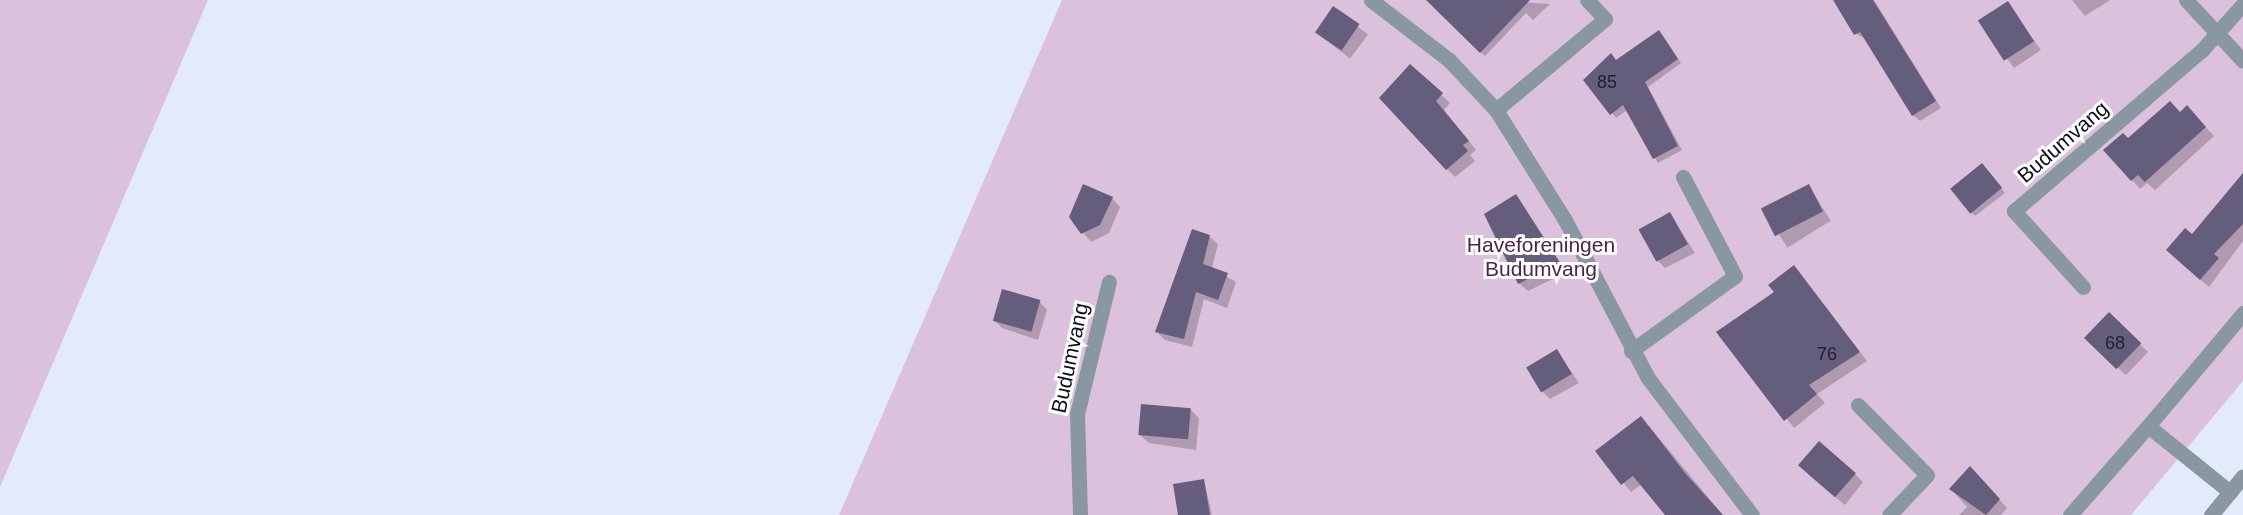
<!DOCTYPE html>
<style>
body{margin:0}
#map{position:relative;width:2243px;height:515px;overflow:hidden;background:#e3ebfb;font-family:Helvetica,sans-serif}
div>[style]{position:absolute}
.green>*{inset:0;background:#dcc1dc}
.shadow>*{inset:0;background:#0003;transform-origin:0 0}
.building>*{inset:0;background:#655d7c;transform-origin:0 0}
.minor>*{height:15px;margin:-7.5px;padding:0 7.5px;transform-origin:7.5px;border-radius:7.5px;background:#8897a0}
span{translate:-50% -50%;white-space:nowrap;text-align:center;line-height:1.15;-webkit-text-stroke:6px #fff;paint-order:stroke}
.number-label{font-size:18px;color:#202130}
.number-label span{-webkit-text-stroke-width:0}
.street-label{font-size:21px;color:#090d16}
.park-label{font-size:21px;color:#4a264c}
</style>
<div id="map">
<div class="green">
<div style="clip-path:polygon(0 0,208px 0,0 487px)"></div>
<div style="clip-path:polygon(1062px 0,2243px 0,2243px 381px,2131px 515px,839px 515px)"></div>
</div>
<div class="shadow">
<div style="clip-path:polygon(1494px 0,1550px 4px,1533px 20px,1526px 13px,1485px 56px,1461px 33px)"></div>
<div style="clip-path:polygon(1846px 0,1874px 0,1941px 108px,1920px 121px,1913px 115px,1866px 39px,1856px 34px)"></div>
<div style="clip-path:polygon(2072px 0,2110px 0,2085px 16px)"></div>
<div style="left:1333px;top:8px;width:44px;height:30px;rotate:37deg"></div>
<div style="clip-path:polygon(2014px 13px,2041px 50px,2014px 68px,1980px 21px)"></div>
<div style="clip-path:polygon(1663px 36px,1681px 63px,1648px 87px,1682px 150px,1658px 163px,1627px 110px,1616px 118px,1587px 82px)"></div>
<div style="clip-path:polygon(1411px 66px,1450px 103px,1444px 110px,1476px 150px,1470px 155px,1475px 161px,1455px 177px,1447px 169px)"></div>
<div style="clip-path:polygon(2180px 113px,2195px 116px,2214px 136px,2155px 190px,2147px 183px,2140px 189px,2106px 150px)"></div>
<div style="clip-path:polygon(1986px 169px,2005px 193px,1975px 216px,1971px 212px)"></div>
<div style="clip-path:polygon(2243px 182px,2243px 241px,2209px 287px,2176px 258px)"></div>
<div style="left:1809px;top:186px;width:41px;height:51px;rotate:58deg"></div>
<div style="clip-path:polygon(1515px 196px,1567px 272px,1528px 291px,1519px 283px)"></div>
<div style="clip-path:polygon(1112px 198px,1120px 207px,1109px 233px,1091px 242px,1070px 217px)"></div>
<div style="clip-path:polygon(1670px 214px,1695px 253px,1665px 268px,1657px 260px)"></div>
<div style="clip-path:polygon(1209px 236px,1218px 244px,1212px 268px,1236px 282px,1227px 308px,1204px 299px,1192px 347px,1165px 340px,1156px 331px)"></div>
<div style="clip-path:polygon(1794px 267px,1867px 361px,1817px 394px,1825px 403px,1794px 428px,1718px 332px,1776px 292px)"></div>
<div style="clip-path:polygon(1039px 301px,1047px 310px,1038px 340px,1002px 328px,994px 320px)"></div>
<div style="clip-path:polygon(2109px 314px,2148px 352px,2126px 375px,2094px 347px)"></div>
<div style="clip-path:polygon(1563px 360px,1579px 383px,1550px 399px,1542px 391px)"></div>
<div style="clip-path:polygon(1190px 409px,1199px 418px,1196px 450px,1149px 443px,1140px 435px)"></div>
<div style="clip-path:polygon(1649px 426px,1722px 514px,1720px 515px,1667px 515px,1642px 484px,1631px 492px,1597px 451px)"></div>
<div style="clip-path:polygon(1808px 474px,1855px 474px,1863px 482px,1845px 505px)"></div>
<div style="clip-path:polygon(1978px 476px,2007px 508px,2001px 515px,1959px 515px,1967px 507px,1951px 489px)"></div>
<div style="clip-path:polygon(1204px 480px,1212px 515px,1179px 515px)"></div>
</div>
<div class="building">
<div style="clip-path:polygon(1426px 0,1530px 0,1480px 53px)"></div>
<div style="clip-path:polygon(1833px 0,1873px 0,1936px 101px,1912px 116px,1860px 32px,1854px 35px)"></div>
<div style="left:2008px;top:1px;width:48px;height:36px;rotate:57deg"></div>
<div style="left:1333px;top:6px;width:32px;height:32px;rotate:34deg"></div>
<div style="clip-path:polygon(1659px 30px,1678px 59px,1645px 82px,1678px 146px,1653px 159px,1623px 105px,1610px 115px,1583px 80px,1611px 53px,1616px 60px)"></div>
<div style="clip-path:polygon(1410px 64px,1443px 93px,1436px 101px,1469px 141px,1463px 145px,1468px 151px,1446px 170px,1379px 98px)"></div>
<div style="clip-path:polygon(2170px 101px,2180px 112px,2187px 105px,2206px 127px,2145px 182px,2138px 175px,2131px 181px,2103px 150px,2123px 133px,2128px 138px)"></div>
<div style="left:1982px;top:163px;width:32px;height:41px;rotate:51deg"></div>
<div style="clip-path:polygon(2243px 173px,2243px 224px,2214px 254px,2219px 258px,2200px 280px,2166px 250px,2185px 228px,2192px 234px)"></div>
<div style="clip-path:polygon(1083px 184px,1113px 197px,1100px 225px,1081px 234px,1069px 217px)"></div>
<div style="left:1809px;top:184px;width:31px;height:54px;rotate:63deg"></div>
<div style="clip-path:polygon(1516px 194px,1560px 263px,1518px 284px,1484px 214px)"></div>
<div style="left:1670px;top:212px;width:37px;height:36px;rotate:61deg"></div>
<div style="clip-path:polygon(1192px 229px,1210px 235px,1203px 264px,1228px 273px,1218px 300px,1196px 292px,1184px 339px,1155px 332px)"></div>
<div style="clip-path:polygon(1794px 265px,1860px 352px,1809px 385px,1817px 394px,1784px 421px,1716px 332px,1774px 292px,1768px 285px)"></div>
<div style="left:1002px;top:289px;width:40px;height:33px;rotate:16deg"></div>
<div style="left:2109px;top:312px;width:45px;height:36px;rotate:44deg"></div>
<div style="left:1557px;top:349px;width:29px;height:36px;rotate:59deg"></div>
<div style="left:1141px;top:404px;width:50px;height:31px;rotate:5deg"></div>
<div style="clip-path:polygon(1641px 416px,1685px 473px,1723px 515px,1665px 515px,1633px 476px,1621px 485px,1595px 451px)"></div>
<div style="left:1819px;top:441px;width:49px;height:32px;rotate:41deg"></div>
<div style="clip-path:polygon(1970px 466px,2000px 499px,1986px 515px,1949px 489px)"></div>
<div style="clip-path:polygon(1204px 479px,1210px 515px,1178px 515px,1173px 484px)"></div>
</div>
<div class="minor">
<div style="left:1371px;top:0;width:98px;rotate:37.6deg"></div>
<div style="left:1449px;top:60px;width:69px;rotate:46.8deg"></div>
<div style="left:1496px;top:110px;width:130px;rotate:57.9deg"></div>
<div style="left:1565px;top:220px;width:178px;rotate:62.3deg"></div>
<div style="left:1648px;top:378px;width:172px;rotate:52.8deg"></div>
<div style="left:2186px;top:0;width:83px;rotate:46.9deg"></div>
<div style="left:1496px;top:110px;width:142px;rotate:-39.9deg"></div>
<div style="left:1605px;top:19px;width:26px;rotate:-133deg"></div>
<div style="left:2083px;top:287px;width:103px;rotate:-132.2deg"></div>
<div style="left:2014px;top:211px;width:248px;rotate:-40.6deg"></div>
<div style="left:2202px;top:50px;width:62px;rotate:-48.3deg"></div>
<div style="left:1631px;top:351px;width:128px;rotate:-35.8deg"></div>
<div style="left:1735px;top:276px;width:112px;rotate:-117.7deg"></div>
<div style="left:1858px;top:405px;width:98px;rotate:45.4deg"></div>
<div style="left:1927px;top:475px;width:55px;rotate:133.5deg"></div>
<div style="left:2230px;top:492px;width:105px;rotate:-141.2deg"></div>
<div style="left:2148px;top:426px;width:148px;rotate:-49.9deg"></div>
<div style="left:1080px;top:515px;width:101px;rotate:-91.7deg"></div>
<div style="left:1077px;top:414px;width:136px;rotate:-76.4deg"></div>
<div style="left:2070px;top:515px;width:118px;rotate:-48.8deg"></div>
<div style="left:2211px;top:515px;width:50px;rotate:-50.6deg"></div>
</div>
<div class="number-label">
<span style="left:1607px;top:82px">85</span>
<span style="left:2115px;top:343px">68</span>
<span style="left:1827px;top:354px">76</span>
</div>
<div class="street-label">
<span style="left:2063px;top:142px;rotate:-41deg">Budumvang</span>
<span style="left:1070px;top:358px;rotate:-78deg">Budumvang</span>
</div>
<div class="park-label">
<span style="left:1541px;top:257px">Haveforeningen<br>Budumvang</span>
</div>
</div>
